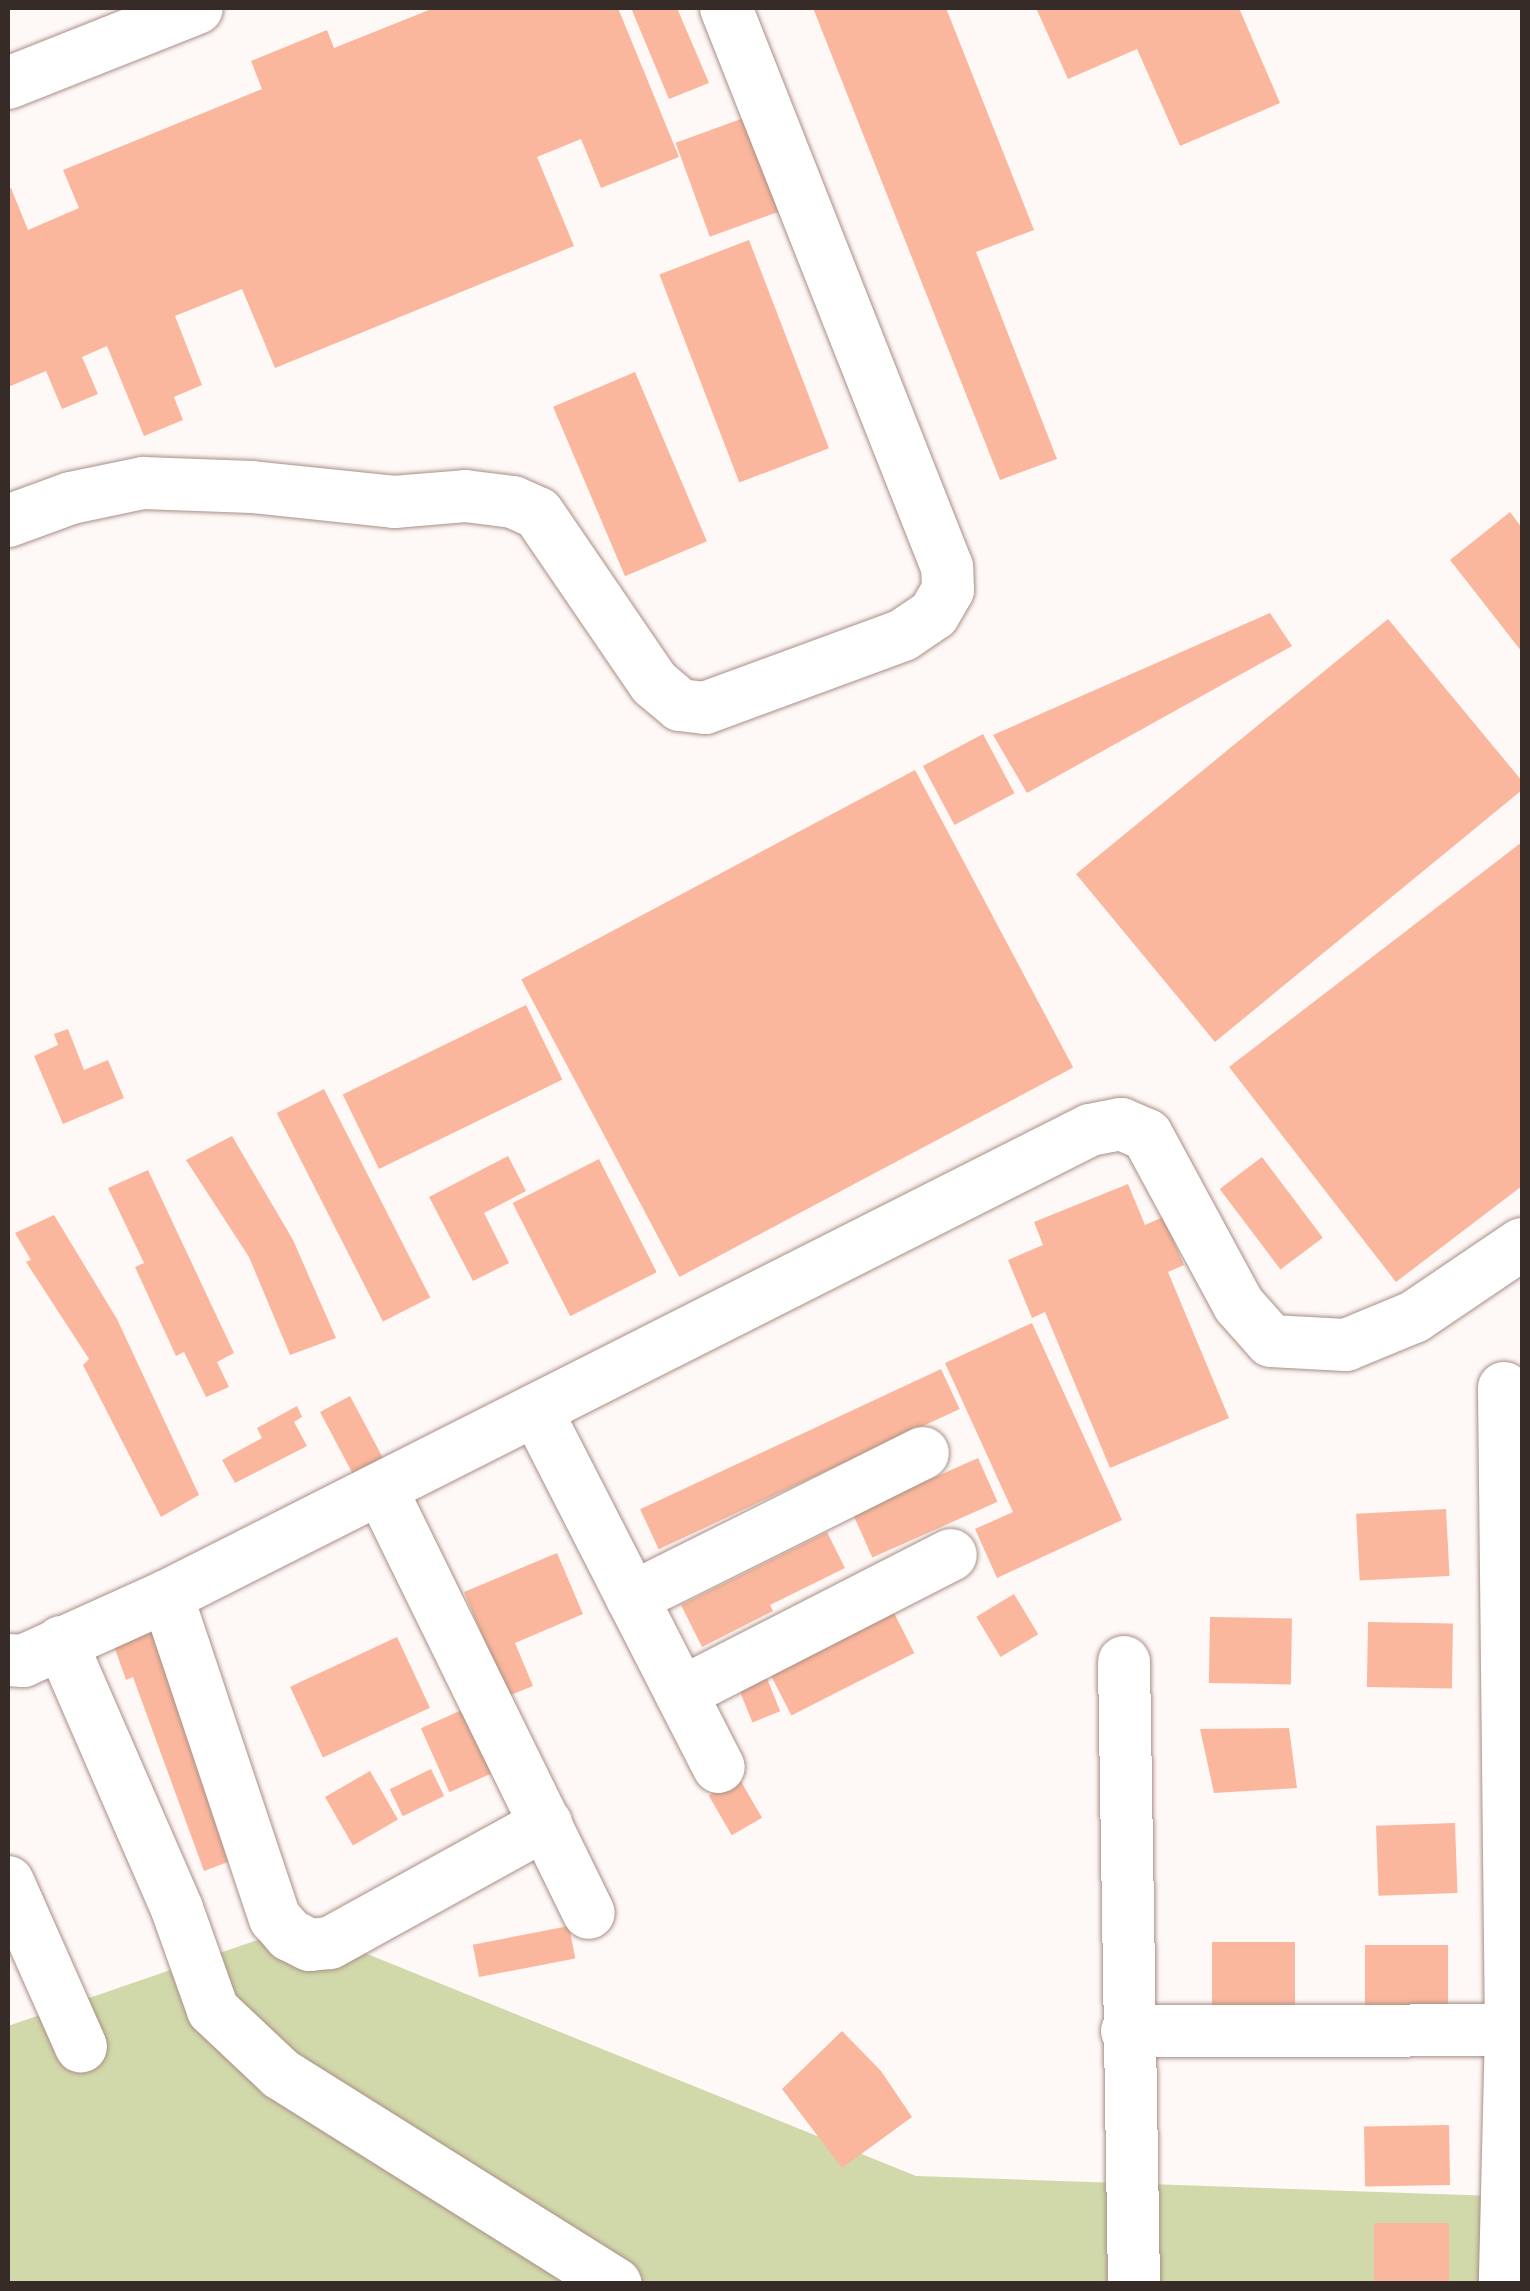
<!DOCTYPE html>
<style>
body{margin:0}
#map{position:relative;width:1530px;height:2291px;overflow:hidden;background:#fef8f6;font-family:Quicksand,sans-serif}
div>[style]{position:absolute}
.green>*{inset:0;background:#d1d8aa}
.building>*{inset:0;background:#fbb79d;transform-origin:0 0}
.roads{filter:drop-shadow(0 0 2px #a98f85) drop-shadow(0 0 2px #a98f85)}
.minor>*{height:52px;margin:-26px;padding:0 26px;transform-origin:26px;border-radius:26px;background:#fff}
span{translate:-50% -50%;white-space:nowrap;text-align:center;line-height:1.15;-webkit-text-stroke:10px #fff;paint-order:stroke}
.frame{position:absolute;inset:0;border:10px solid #362b27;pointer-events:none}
</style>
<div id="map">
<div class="green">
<div style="clip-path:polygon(298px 1926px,916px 2176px,1522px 2197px,1522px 2283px,8px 2283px,8px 2026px)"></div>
</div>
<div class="building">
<div style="clip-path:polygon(434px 8px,618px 8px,679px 157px,601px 188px,581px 139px,537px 157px,574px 246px,275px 368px,242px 289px,175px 316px,202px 385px,174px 397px,183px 420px,144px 436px,107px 346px,82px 357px,98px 394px,62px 409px,46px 371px,8px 387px,8px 189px,11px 188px,28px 230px,79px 208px,63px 170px,262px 89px,251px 61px,327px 30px,334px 48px)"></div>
<div style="clip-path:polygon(631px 8px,677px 8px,709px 83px,669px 99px)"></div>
<div style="clip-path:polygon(813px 8px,946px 8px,1034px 230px,976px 252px,1057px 459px,1000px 480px)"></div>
<div style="clip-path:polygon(1036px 8px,1239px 8px,1280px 103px,1180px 146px,1137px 49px,1068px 79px)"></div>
<div style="left:763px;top:111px;width:100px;height:93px;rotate:70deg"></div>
<div style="left:749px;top:240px;width:223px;height:96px;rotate:69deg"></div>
<div style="left:635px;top:372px;width:184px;height:89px;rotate:67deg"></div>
<div style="clip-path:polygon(1510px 512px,1522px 528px,1522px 652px,1450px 560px)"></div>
<div style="clip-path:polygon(1270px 613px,1292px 646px,1027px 793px,993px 735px)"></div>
<div style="clip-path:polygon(1388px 619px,1522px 781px,1522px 790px,1215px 1042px,1076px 874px)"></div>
<div style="left:983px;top:734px;width:67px;height:68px;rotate:62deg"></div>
<div style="left:915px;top:770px;width:337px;height:446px;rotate:62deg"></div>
<div style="clip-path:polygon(1522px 842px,1522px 1186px,1396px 1282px,1229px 1067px)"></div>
<div style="left:526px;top:1005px;width:83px;height:204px;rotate:64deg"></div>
<div style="clip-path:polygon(68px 1029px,84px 1070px,108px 1060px,124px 1098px,63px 1124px,34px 1056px,58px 1045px,54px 1034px)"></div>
<div style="left:324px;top:1089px;width:234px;height:53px;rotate:63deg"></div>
<div style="clip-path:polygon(232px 1136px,293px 1240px,336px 1338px,290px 1355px,249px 1257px,186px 1160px)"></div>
<div style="clip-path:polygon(508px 1156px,526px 1191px,484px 1213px,509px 1263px,473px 1281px,429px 1197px)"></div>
<div style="left:1262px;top:1157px;width:101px;height:53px;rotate:53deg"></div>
<div style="left:599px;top:1159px;width:127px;height:97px;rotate:63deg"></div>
<div style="clip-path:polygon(148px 1170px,234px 1353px,217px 1362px,229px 1387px,206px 1397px,184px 1352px,176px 1356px,135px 1267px,144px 1263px,108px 1188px)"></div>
<div style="clip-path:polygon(1128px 1184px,1145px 1225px,1163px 1217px,1184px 1265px,1168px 1272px,1229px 1418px,1110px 1468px,1045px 1312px,1032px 1318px,1008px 1260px,1043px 1245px,1034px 1222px)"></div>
<div style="clip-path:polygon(54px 1215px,117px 1319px,199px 1495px,161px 1517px,83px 1365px,89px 1359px,26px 1262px,31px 1260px,15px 1233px)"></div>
<div style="clip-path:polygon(1032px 1323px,1122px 1520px,997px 1578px,975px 1529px,1013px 1512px,945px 1363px)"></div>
<div style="left:941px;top:1369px;width:44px;height:332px;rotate:65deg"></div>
<div style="left:350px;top:1396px;width:86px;height:34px;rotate:62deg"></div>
<div style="clip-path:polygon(297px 1406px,302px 1417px,294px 1422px,307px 1446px,235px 1483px,222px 1460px,262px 1438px,257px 1428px)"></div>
<div style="left:978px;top:1458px;width:48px;height:137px;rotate:66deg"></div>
<div style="left:1446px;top:1509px;width:67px;height:90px;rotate:87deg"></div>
<div style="clip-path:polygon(827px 1532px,845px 1568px,770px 1605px,773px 1611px,702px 1647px,681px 1605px)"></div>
<div style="clip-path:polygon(557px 1553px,583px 1614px,515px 1643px,533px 1686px,508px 1696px,464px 1592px)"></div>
<div style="left:1014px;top:1594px;width:47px;height:44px;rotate:59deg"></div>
<div style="left:893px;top:1611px;width:47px;height:138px;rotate:63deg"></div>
<div style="left:1210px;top:1617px;width:82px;height:66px;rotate:1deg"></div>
<div style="left:1368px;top:1622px;width:85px;height:65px;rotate:1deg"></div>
<div style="clip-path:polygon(163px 1628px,241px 1857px,204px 1871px,133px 1677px,126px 1680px,114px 1646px)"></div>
<div style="left:397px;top:1637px;width:78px;height:118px;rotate:65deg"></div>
<div style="left:766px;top:1676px;width:38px;height:30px;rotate:68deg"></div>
<div style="left:473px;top:1705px;width:70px;height:57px;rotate:66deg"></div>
<div style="clip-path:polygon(1289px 1728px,1297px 1788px,1214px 1793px,1200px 1729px)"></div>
<div style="left:431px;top:1769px;width:30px;height:46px;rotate:64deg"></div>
<div style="left:370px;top:1771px;width:56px;height:52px;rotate:60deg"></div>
<div style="left:739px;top:1778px;width:46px;height:35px;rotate:60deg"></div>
<div style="left:1455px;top:1823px;width:70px;height:79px;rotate:88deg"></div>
<div style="left:569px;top:1926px;width:33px;height:98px;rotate:79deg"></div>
<div style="left:1212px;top:1942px;width:83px;height:67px"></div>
<div style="left:1448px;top:1945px;width:60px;height:83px;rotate:90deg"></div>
<div style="clip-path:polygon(842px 2031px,881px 2071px,912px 2117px,842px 2168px,782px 2089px)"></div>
<div style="left:1449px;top:2125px;width:60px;height:85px;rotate:89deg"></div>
<div style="left:1374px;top:2223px;width:75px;height:61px"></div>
</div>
<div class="roads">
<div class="minor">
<div style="left:8px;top:83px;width:203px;rotate:-21.6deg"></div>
<div style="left:8px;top:521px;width:67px;rotate:-20.1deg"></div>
<div style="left:71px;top:498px;width:74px;rotate:-11.8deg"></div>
<div style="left:143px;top:483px;width:109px;rotate:2.1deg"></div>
<div style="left:252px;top:487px;width:143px;rotate:6deg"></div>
<div style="left:394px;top:502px;width:71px;rotate:-4.8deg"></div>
<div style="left:465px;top:496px;width:48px;rotate:7.1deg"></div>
<div style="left:513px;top:502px;width:27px;rotate:24deg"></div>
<div style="left:538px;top:513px;width:206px;rotate:55.7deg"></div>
<div style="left:654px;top:683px;width:34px;rotate:40deg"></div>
<div style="left:680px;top:705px;width:25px;rotate:7deg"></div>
<div style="left:705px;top:708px;width:211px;rotate:-20.2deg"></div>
<div style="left:903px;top:635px;width:37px;rotate:-34deg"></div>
<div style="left:934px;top:614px;width:28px;rotate:-60deg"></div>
<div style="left:948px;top:590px;width:23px;rotate:-92deg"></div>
<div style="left:947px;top:567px;width:601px;rotate:-111.57deg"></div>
<div style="left:1504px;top:1388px;width:642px;rotate:89.38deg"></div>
<div style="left:1511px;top:2030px;width:254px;rotate:91.4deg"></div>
<div style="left:536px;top:1410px;width:401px;rotate:62.9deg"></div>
<div style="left:381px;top:1489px;width:472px;rotate:63.9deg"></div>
<div style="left:167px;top:1596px;width:340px;rotate:71.5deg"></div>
<div style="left:275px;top:1918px;width:23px;rotate:49deg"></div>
<div style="left:290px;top:1935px;width:22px;rotate:27deg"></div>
<div style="left:310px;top:1945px;width:20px;rotate:-6deg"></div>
<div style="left:330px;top:1943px;width:247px;rotate:-28.9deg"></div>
<div style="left:632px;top:1598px;width:325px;rotate:-26.5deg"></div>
<div style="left:61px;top:1642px;width:291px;rotate:66.5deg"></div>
<div style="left:177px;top:1909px;width:107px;rotate:70.4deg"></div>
<div style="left:213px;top:2010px;width:93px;rotate:43.3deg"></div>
<div style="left:281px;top:2074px;width:395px;rotate:32.1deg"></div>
<div style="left:8px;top:1660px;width:15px;rotate:4deg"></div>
<div style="left:23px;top:1661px;width:158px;rotate:-24.3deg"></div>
<div style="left:167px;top:1596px;width:1034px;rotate:-26.79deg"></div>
<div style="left:1090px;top:1130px;width:32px;rotate:-11deg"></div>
<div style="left:1121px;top:1124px;width:28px;rotate:23deg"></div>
<div style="left:1147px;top:1135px;width:193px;rotate:61.6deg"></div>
<div style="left:1239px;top:1305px;width:48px;rotate:48.4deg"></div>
<div style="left:1271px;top:1341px;width:75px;rotate:3.1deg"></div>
<div style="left:1346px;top:1345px;width:74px;rotate:-22.4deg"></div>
<div style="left:1414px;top:1317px;width:130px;rotate:-34.1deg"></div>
<div style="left:1124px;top:1662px;width:622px;rotate:89.08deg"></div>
<div style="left:681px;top:1693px;width:303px;rotate:-27.1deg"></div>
<div style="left:8px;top:1882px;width:180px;rotate:66.1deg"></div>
<div style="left:1127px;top:2031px;width:395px;rotate:-0.1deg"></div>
</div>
</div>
<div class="frame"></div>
</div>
